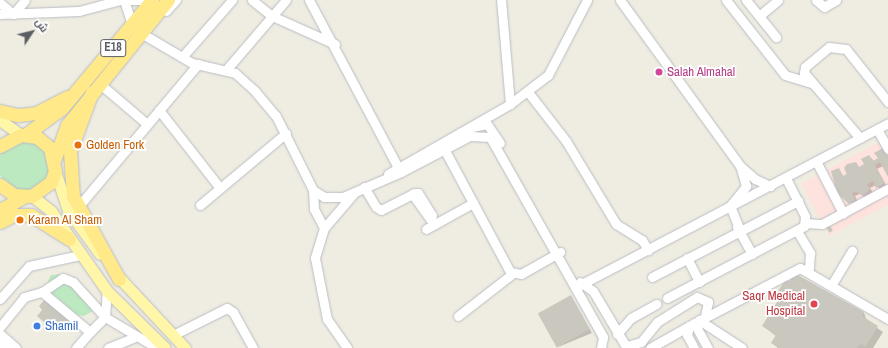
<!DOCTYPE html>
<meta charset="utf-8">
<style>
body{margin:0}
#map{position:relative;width:888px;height:348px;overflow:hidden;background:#efede2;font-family:"Archivo Narrow",Cairo,sans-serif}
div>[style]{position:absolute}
.medical>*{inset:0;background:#fde2dd}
.green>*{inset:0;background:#bde9c0}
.round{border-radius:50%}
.shadow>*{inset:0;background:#0003}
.building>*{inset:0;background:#cac7bf;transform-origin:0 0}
.roads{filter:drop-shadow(0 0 1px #babcc3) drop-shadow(0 0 1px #babcc3)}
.minor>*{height:9px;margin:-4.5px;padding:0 4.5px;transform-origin:4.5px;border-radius:4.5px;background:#fff}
.major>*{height:11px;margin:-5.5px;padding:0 5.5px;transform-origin:5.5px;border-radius:5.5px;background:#fff7a7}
.highway>*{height:13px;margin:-6.5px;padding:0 6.5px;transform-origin:6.5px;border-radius:6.5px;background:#ffe989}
.dots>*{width:11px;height:11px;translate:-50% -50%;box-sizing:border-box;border:2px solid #fff;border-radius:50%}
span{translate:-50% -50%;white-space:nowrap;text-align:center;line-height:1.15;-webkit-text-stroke:3.5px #fff;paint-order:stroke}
.shield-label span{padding:1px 3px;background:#fff;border:1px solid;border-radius:3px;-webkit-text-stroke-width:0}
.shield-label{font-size:12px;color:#5b5e65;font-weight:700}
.hotel-label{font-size:13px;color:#b23c85}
.left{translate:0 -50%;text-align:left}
.food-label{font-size:13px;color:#c56008}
.health-label{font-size:13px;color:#be3a42}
.right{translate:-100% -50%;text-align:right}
.shop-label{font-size:13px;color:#366cbe}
.north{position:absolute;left:12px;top:12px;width:40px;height:40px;-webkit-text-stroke:3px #fff;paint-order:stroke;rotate:55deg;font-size:11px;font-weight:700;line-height:16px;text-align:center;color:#5b5e65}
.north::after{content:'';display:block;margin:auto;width:14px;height:18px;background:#5b5e65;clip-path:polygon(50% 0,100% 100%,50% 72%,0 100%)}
</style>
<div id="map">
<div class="medical">
<div style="clip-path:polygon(886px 138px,888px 205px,829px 236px,801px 184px)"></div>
</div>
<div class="green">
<div class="round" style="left:-2px;top:139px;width:52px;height:52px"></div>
<div style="clip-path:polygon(63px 274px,93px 307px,93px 311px,84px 316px,77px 315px,52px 293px,48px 281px,51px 275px)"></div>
</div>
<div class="shadow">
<div style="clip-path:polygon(883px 149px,888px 156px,888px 175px,883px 166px,877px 169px,887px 187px,881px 190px,876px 185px,870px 188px,873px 193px,867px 199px,860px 194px,855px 196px,859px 204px,853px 207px,838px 169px,844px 177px,855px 163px,860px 168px,865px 165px,869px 156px,874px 161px,879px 159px)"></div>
<div style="clip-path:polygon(795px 275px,864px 313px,867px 321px,883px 332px,873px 348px,778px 348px,772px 343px,776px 336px,763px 326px)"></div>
<div style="clip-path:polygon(570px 297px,592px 333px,558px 347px,555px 344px)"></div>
</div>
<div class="building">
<div style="clip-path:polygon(883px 148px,888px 158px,888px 177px,880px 162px,875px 165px,885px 183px,876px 188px,873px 181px,867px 184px,870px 189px,863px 196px,856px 191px,852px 193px,856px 200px,849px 204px,837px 193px,831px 171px,839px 168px,843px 176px,847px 174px,844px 168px,847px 164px,856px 162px,859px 167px,864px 164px,861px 159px,869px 155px,873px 161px,878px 158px,874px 153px)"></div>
<div style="left:828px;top:222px;width:10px;height:4px;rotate:61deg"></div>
<div style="clip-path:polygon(794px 273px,864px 312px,862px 316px,878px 326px,865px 347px,860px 344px,857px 348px,779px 348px,771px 343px,776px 335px,762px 326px,782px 294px,778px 291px,786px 279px,790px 281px)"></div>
<div style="left:571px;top:295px;width:39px;height:38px;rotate:61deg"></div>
<div style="clip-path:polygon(48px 296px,73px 317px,64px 328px,60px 324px,54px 331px,37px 316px,42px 310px,39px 306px)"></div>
</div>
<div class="roads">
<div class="minor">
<div style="left:124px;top:0;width:26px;rotate:72deg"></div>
<div style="left:126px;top:0;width:24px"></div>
<div style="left:252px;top:0;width:26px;rotate:39deg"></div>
<div style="left:272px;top:16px;width:69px;rotate:24deg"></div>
<div style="left:309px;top:0;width:194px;rotate:62deg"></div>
<div style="left:620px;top:0;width:205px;rotate:54.1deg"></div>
<div style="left:740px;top:166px;width:20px;rotate:41deg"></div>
<div style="left:755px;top:179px;width:17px;rotate:25deg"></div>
<div style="left:726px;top:0;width:95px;rotate:51.8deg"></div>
<div style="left:785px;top:75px;width:28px;rotate:17deg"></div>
<div style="left:746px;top:0;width:48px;rotate:51deg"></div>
<div style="left:816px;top:0;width:11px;rotate:41deg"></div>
<div style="left:824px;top:7px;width:14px;rotate:-30deg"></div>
<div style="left:0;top:3px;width:17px;rotate:40deg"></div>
<div style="left:13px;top:14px;width:18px;rotate:-49deg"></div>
<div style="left:166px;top:11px;width:15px;rotate:-48deg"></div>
<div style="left:0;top:14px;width:79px;rotate:-2.2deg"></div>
<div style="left:79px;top:11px;width:42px;rotate:-15deg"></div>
<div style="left:759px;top:16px;width:25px;rotate:-40deg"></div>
<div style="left:141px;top:33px;width:59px;rotate:30.5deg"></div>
<div style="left:192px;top:63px;width:44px;rotate:13.1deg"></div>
<div style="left:235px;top:73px;width:25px;rotate:42deg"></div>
<div style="left:254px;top:90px;width:34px;rotate:50deg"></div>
<div style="left:276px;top:116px;width:83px;rotate:63.4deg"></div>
<div style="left:313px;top:190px;width:13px;rotate:32deg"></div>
<div style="left:324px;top:197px;width:19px"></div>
<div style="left:343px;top:197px;width:63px;rotate:-23.3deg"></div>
<div style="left:401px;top:172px;width:78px;rotate:-27.6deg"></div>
<div style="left:470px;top:136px;width:20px;rotate:3deg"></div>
<div style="left:490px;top:137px;width:230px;rotate:60.5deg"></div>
<div style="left:603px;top:337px;width:11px;rotate:100deg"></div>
<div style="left:182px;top:57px;width:76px;rotate:-48.7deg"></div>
<div style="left:226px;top:70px;width:92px;rotate:-49.4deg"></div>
<div style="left:99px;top:83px;width:63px;rotate:40.5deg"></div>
<div style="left:528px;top:92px;width:62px;rotate:52.2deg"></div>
<div style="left:566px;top:141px;width:97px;rotate:58.9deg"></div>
<div style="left:616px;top:224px;width:31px;rotate:32deg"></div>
<div style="left:642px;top:240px;width:12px;rotate:59deg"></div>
<div style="left:510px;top:104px;width:48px;rotate:-37.3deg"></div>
<div style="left:548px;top:75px;width:85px;rotate:-62.5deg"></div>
<div style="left:159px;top:110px;width:99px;rotate:52deg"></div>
<div style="left:472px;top:127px;width:15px;rotate:-11deg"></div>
<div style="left:487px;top:124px;width:23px;rotate:56deg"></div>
<div style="left:877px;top:129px;width:23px;rotate:61deg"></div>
<div style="left:860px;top:138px;width:86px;rotate:-130.7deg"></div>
<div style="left:804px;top:73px;width:6px;rotate:-81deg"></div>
<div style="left:805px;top:67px;width:31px;rotate:-40deg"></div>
<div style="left:829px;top:47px;width:17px;rotate:7deg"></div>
<div style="left:846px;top:49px;width:68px;rotate:51.6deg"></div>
<div style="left:442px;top:145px;width:144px;rotate:61.8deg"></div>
<div style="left:510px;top:272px;width:11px;rotate:10deg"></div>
<div style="left:521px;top:274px;width:45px;rotate:-29.4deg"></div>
<div style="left:816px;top:161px;width:59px;rotate:62.6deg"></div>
<div style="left:388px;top:174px;width:141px;rotate:-29.8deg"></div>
<div style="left:510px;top:104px;width:104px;rotate:-94.9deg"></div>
<div style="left:364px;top:187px;width:23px;rotate:59deg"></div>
<div style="left:376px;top:207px;width:6px;rotate:31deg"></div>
<div style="left:381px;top:210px;width:37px;rotate:-27deg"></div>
<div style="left:414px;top:193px;width:4px"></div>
<div style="left:418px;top:193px;width:26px;rotate:58deg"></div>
<div style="left:432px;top:215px;width:5px;rotate:101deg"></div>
<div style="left:431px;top:220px;width:32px;rotate:-126deg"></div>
<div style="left:313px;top:190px;width:19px;rotate:87deg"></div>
<div style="left:314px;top:209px;width:21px;rotate:62deg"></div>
<div style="left:324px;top:228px;width:31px;rotate:107deg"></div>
<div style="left:315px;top:258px;width:62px;rotate:78.9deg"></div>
<div style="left:327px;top:319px;width:35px;rotate:55deg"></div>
<div style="left:200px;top:205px;width:112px;rotate:-39.9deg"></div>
<div style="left:78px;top:207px;width:187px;rotate:-50deg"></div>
<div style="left:806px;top:223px;width:16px;rotate:4deg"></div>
<div style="left:822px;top:224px;width:74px;rotate:-28.3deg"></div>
<div style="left:737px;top:227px;width:31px;rotate:61deg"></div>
<div style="left:324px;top:228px;width:46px;rotate:-49.4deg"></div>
<div style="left:739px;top:228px;width:24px;rotate:-112deg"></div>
<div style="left:730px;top:206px;width:26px;rotate:-51deg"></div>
<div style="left:746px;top:186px;width:19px;rotate:-106deg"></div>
<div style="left:426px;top:229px;width:54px;rotate:-29deg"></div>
<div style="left:797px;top:231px;width:26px;rotate:59deg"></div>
<div style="left:810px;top:253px;width:16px;rotate:94deg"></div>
<div style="left:687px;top:258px;width:27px;rotate:63deg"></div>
<div style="left:652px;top:277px;width:165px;rotate:-27.5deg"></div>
<div style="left:580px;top:282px;width:16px;rotate:35deg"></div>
<div style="left:593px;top:291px;width:63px;rotate:59.3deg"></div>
<div style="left:832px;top:284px;width:39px;rotate:-59deg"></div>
<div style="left:576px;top:287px;width:352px;rotate:-27.7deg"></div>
<div style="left:42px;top:292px;width:62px;rotate:39.8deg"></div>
<div style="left:90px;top:332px;width:21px;rotate:-45deg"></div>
<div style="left:105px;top:317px;width:26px;rotate:-86deg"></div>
<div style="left:667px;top:298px;width:155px;rotate:-27.7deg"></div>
<div style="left:804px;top:226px;width:10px;rotate:-84deg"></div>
<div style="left:805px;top:216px;width:42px;rotate:-116.6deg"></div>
<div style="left:0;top:299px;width:44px;rotate:-48.7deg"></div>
<div style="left:29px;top:266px;width:52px;rotate:-12.2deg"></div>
<div style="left:458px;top:316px;width:68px;rotate:-37.9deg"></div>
<div style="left:699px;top:320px;width:51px;rotate:33.1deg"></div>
<div style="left:694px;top:323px;width:29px;rotate:61deg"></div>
<div style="left:0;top:327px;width:38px;rotate:-51deg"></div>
<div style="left:24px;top:297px;width:19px;rotate:-16deg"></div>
<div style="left:42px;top:292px;width:25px;rotate:-34deg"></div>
<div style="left:63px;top:278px;width:11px;rotate:22deg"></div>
<div style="left:73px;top:282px;width:47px;rotate:47.6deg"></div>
<div style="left:105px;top:317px;width:61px;rotate:30.8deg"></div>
<div style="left:0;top:334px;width:21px;rotate:41deg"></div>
<div style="left:617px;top:334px;width:21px;rotate:-49deg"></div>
<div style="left:631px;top:318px;width:29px;rotate:-29deg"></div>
<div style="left:173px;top:335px;width:60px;rotate:-26.6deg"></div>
<div style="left:227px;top:308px;width:7px;rotate:34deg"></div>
<div style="left:233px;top:312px;width:41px;rotate:60.9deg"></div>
<div style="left:0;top:344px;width:6px;rotate:39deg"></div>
<div style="left:627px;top:346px;width:15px;rotate:-16deg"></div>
<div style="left:641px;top:342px;width:26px;rotate:-51deg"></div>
<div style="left:657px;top:322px;width:47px;rotate:-32deg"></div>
<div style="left:697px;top:297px;width:12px;rotate:24deg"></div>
<div style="left:708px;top:302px;width:14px;rotate:102deg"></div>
<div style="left:76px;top:348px;width:21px;rotate:-49deg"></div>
<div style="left:108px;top:348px;width:31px;rotate:-22deg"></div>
<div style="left:650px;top:348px;width:45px;rotate:-29.4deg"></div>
<div style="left:694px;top:348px;width:15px;rotate:-118deg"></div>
<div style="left:687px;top:335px;width:9px;rotate:-77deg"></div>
<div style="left:689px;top:326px;width:125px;rotate:-27.6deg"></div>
<div style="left:800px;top:268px;width:102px;rotate:30.1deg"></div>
</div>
<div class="major">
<div style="left:0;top:120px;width:26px;rotate:36deg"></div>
<div style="left:55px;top:171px;width:41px;rotate:71.6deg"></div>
<div style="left:68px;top:210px;width:54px;rotate:54deg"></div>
<div style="left:32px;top:196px;width:24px;rotate:38deg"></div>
<div style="left:51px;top:211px;width:98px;rotate:55deg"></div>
<div style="left:107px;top:291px;width:81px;rotate:44.5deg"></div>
<div style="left:114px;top:272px;width:104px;rotate:46.9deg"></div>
</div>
<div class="highway">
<div style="left:92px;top:92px;width:63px;rotate:110.4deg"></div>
<div style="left:70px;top:151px;width:45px;rotate:86.2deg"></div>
<div style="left:73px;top:196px;width:95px;rotate:61deg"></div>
<div style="left:0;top:111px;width:18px;rotate:13deg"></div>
<div style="left:18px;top:115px;width:18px;rotate:-6deg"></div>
<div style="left:36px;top:113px;width:36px;rotate:-27deg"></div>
<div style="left:25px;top:135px;width:46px;rotate:-36.1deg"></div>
<div style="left:62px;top:108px;width:141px;rotate:-50.2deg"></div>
<div style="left:0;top:146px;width:24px;rotate:-28deg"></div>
<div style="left:21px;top:135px;width:16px;rotate:7deg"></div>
<div style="left:37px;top:137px;width:17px;rotate:40deg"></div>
<div style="left:50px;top:148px;width:24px;rotate:78deg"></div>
<div style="left:55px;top:171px;width:12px;rotate:110deg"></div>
<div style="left:51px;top:182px;width:24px;rotate:144deg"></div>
<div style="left:32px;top:196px;width:18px;rotate:-177deg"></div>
<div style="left:14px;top:195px;width:17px;rotate:-144deg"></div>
<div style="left:55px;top:158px;width:35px;rotate:-70deg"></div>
<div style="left:67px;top:125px;width:161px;rotate:-51.1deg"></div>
<div style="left:0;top:210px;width:26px;rotate:-29deg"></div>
<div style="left:0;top:222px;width:15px;rotate:-28deg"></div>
<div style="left:13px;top:215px;width:18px"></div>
<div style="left:31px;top:215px;width:45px;rotate:32.3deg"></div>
</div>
</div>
<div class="dots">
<div style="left:659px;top:72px;background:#d1479c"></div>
<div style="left:78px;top:145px;background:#e8710a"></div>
<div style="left:20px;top:220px;background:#e8710a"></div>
<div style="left:814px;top:304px;background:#e0444e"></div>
<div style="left:37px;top:326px;background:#3f7fe0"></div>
</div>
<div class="shield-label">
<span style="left:113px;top:48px">E18</span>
</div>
<div class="hotel-label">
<span class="left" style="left:667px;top:72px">Salah Almahal</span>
</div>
<div class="food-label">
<span class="left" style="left:86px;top:145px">Golden Fork</span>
<span class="left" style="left:28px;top:220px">Karam Al Sham</span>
</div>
<div class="health-label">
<span class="right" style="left:805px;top:304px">Saqr Medical<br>Hospital</span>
</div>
<div class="shop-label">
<span class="left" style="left:45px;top:326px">Shamil</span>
</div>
<div class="north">ش</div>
</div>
